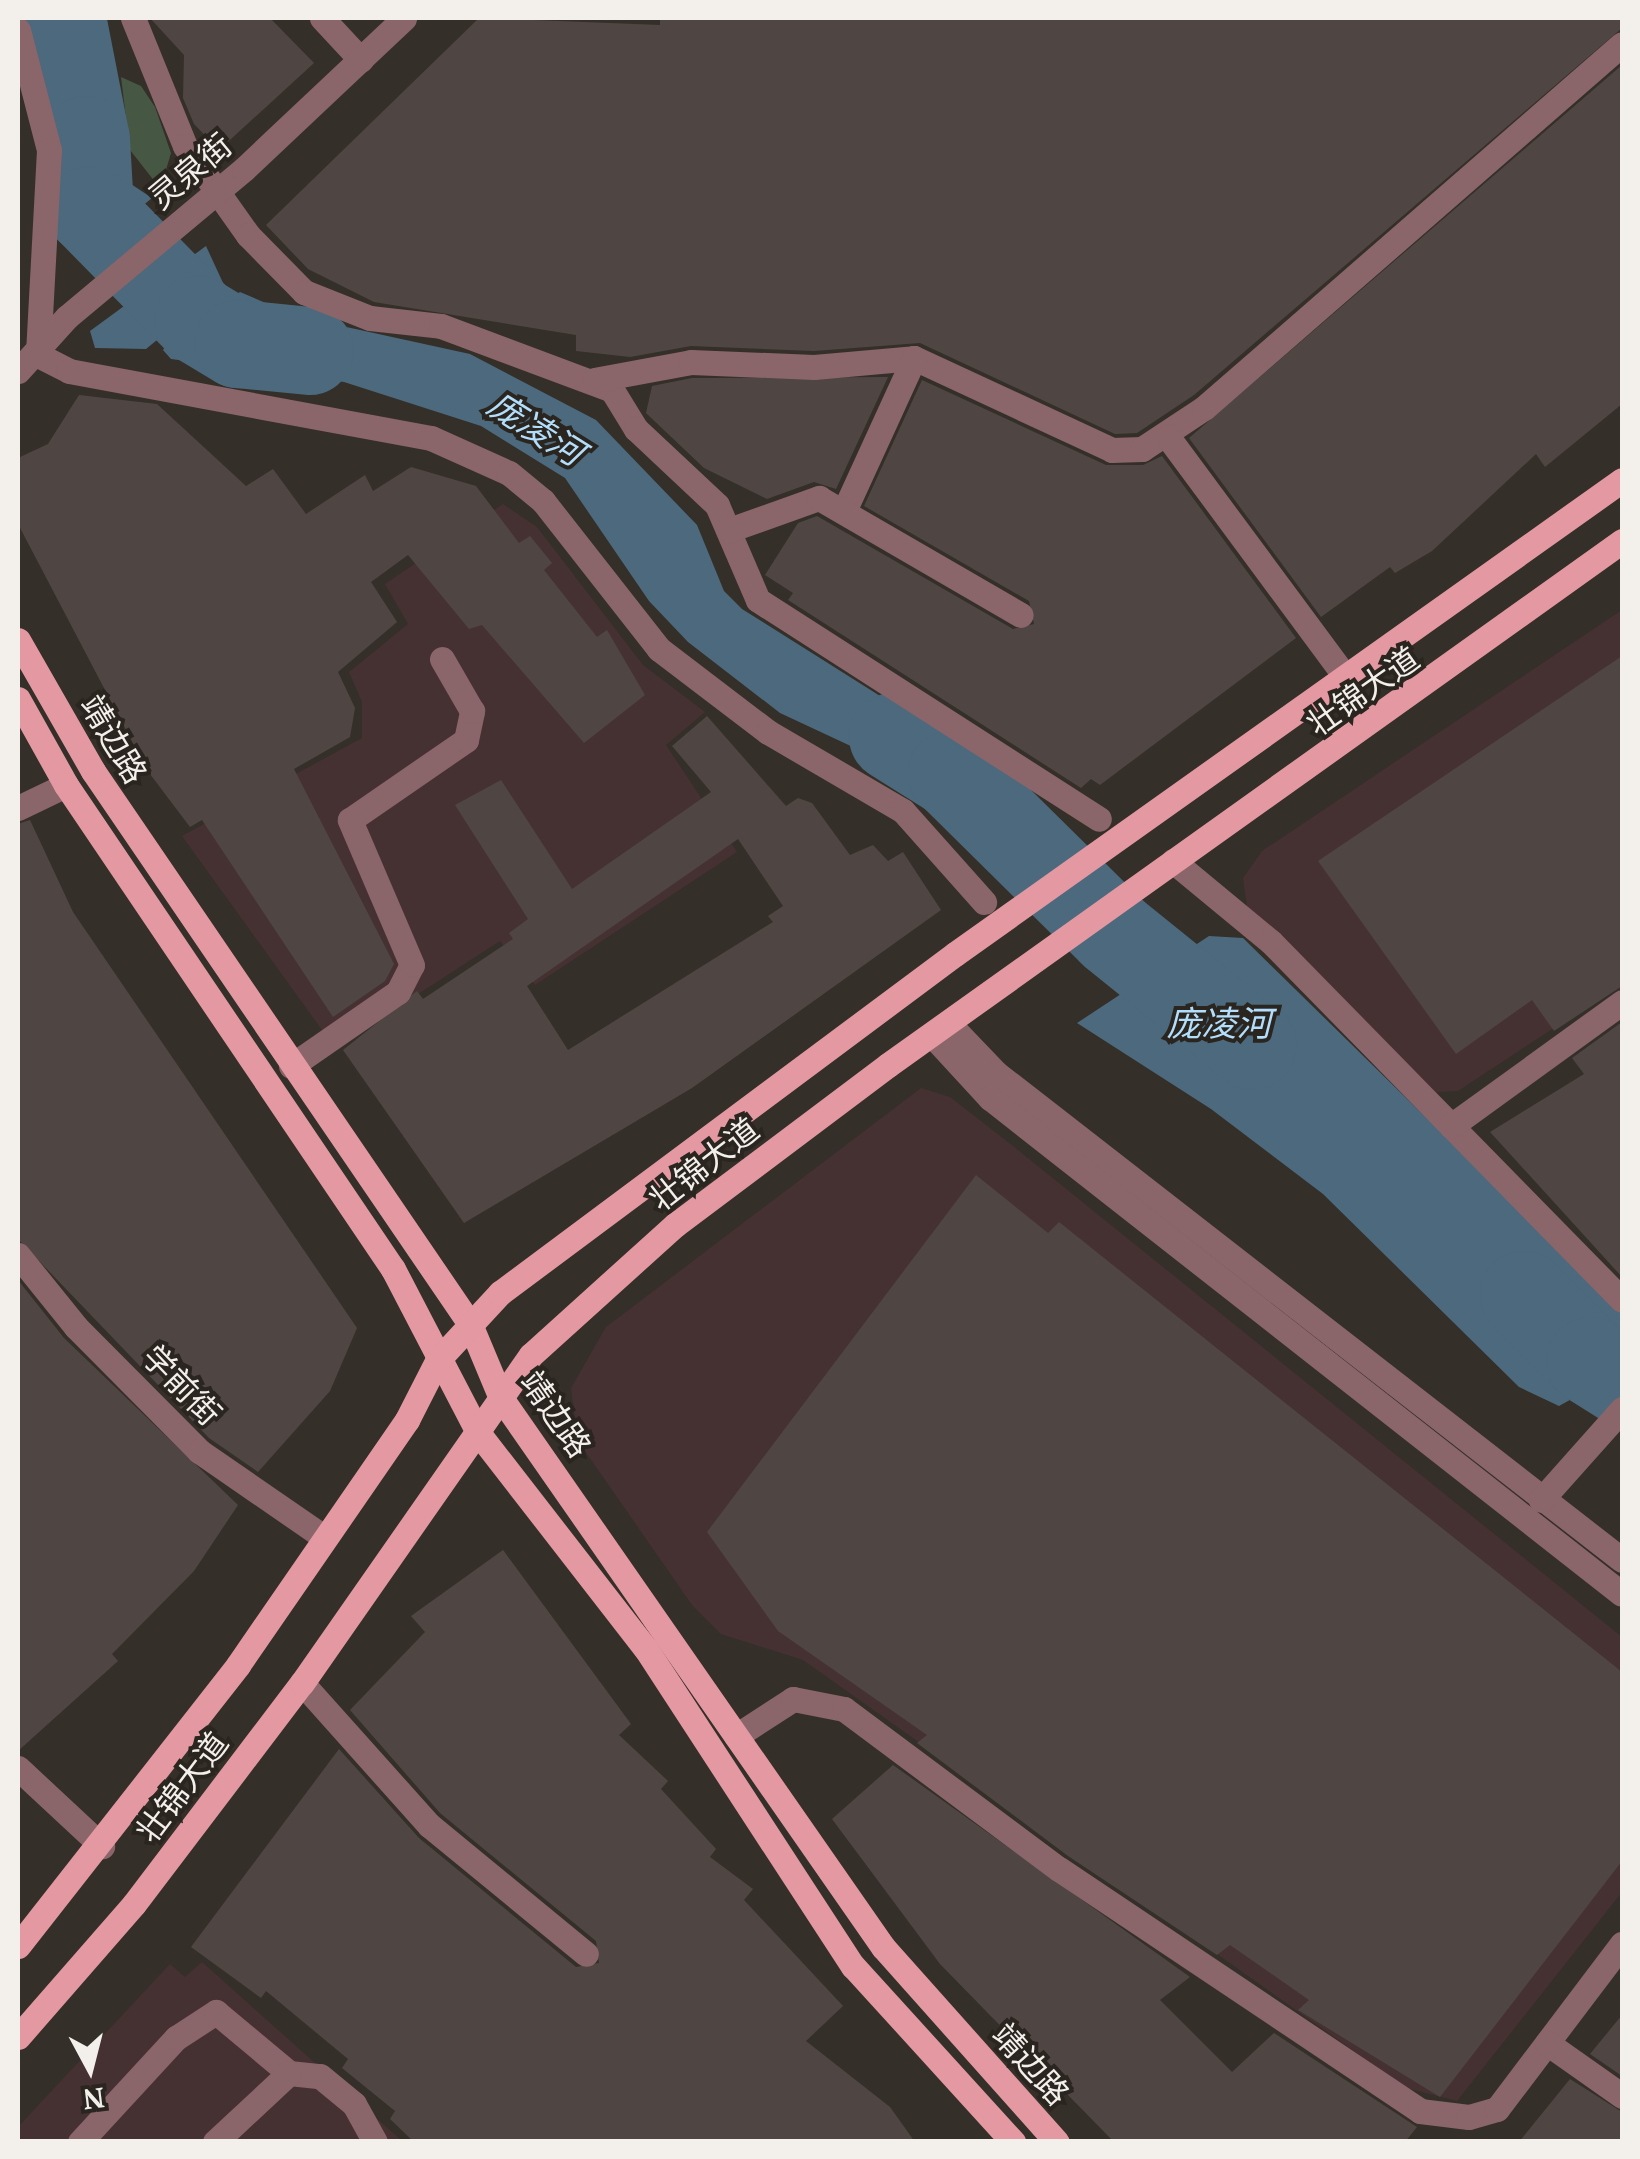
<!DOCTYPE html>
<meta charset="utf-8">
<style>
body{margin:0}
#map{position:relative;width:1640px;height:2159px;overflow:hidden;background:#342f28;font-family:"PT Serif","Noto Sans SC",serif}
div>[style]{position:absolute}
.commercial>*{inset:0;background:#463132}
.green>*{inset:0;background:#465843}
.water>*{inset:0;background:#4c697d}
.river>*{height:88px;margin:-44px;padding:0 44px;transform-origin:44px;border-radius:44px;background:#4c697d}
.building>*{inset:0;background:#4f4643}
.minor>*{height:25px;margin:-12.5px;padding:0 12.5px;transform-origin:12.5px;border-radius:12.5px;background:#8a6569}
.major>*{height:25px;margin:-12.5px;padding:0 12.5px;transform-origin:12.5px;border-radius:12.5px;background:#e398a2}
span{translate:-50% -50%;white-space:nowrap;text-align:center;line-height:1.15;-webkit-text-stroke:8px #2a251f;paint-order:stroke}
.street-label{font-size:32px;color:#f3efeb}
.water-label{font-size:35px;color:#b2ddfb;font-style:italic}
.frame{position:absolute;inset:0;border:20px solid #f3efeb;pointer-events:none}
.north{position:absolute;left:40px;top:2019px;width:100px;height:100px;-webkit-text-stroke:8px #2a251f;paint-order:stroke;rotate:173deg;font-size:28px;font-weight:700;line-height:40px;text-align:center;color:#f3efeb}
.north::after{content:'';display:block;margin:auto;width:35px;height:45px;background:#f3efeb;clip-path:polygon(50% 0,100% 100%,50% 72%,0 100%)}
</style>
<div id="map">
<div class="commercial">
<div style="clip-path:polygon(503px 504px,537px 527px,643px 665px,705px 712px,666px 745px,737px 852px,535px 985px,500px 941px,335px 1048px,182px 836px,362px 738px,362px 702px,349px 672px,408px 624px,385px 584px)"></div>
<div style="clip-path:polygon(1622px 610px,1622px 983px,1458px 1091px,1436px 1092px,1247px 907px,1243px 878px,1262px 851px)"></div>
<div style="clip-path:polygon(921px 1088px,950px 1097px,1013px 1146px,1622px 1637px,1622px 1892px,1457px 2101px,1406px 2088px,803px 1660px,721px 1634px,692px 1605px,578px 1441px,571px 1388px,606px 1327px)"></div>
<div style="clip-path:polygon(202px 1962px,402px 2141px,18px 2142px,18px 2127px,170px 1964px,185px 1977px)"></div>
</div>
<div class="green">
<div style="clip-path:polygon(121px 77px,141px 86px,155px 107px,171px 153px,163px 180px,155px 182px,130px 150px)"></div>
</div>
<div class="water">
<div style="clip-path:polygon(36px 18px,90px 18px,110px 146px,131px 184px,152px 198px,89px 250px,73px 244px,59px 100px)"></div>
<div style="clip-path:polygon(206px 246px,224px 285px,146px 349px,95px 348px,90px 331px)"></div>
<div style="clip-path:polygon(240px 292px,296px 316px,470px 354px,596px 420px,697px 525px,724px 591px,742px 609px,1026px 788px,952px 830px,900px 769px,780px 713px,688px 642px,649px 601px,565px 478px,481px 426px,344px 382px,171px 359px,163px 350px,170px 338px)"></div>
<div style="clip-path:polygon(1209px 936px,1243px 938px,1608px 1296px,1622px 1312px,1622px 1371px,1559px 1406px,1519px 1387px,1323px 1194px,1211px 1109px,1077px 1023px)"></div>
</div>
<div class="river">
<div style="left:62px;top:18px;width:124px;rotate:78.9deg"></div>
<div style="left:86px;top:140px;width:70px;rotate:86.7deg"></div>
<div style="left:90px;top:210px;width:154px;rotate:45.5deg"></div>
<div style="left:198px;top:320px;width:47px;rotate:31deg"></div>
<div style="left:238px;top:344px;width:72px;rotate:5.6deg"></div>
<div style="left:893px;top:737px;width:70px;rotate:32.1deg"></div>
<div style="left:952px;top:774px;width:226px;rotate:44.6deg"></div>
<div style="left:1113px;top:933px;width:179px;rotate:38.9deg"></div>
<div style="left:1524px;top:1295px;width:93px;rotate:45deg"></div>
<div style="left:1590px;top:1361px;width:38px;rotate:32deg"></div>
</div>
<div class="building">
<div style="clip-path:polygon(150px 18px,270px 18px,314px 63px,219px 150px,194px 124px,183px 98px,184px 55px)"></div>
<div style="clip-path:polygon(479px 18px,660px 25px,660px 18px,1622px 18px,1622px 28px,1194px 395px,1137px 433px,1115px 434px,920px 343px,814px 351px,691px 346px,630px 357px,576px 351px,576px 335px,374px 302px,308px 269px,266px 225px)"></div>
<div style="clip-path:polygon(1622px 65px,1622px 404px,1545px 467px,1536px 454px,1432px 551px,1395px 573px,1390px 567px,1321px 617px,1189px 438px)"></div>
<div style="clip-path:polygon(888px 377px,836px 489px,814px 482px,767px 499px,704px 468px,646px 413px,652px 386px,692px 378px)"></div>
<div style="clip-path:polygon(922px 380px,1106px 465px,1143px 465px,1162px 456px,1296px 638px,1100px 785px,1091px 779px,1081px 788px,788px 600px,793px 593px,765px 575px,798px 523px,817px 516px,1013px 629px,1034px 624px,1029px 601px,864px 506px)"></div>
<div style="clip-path:polygon(79px 395px,157px 404px,246px 486px,273px 469px,306px 514px,365px 475px,373px 491px,411px 467px,476px 486px,519px 543px,530px 536px,552px 563px,544px 570px,597px 637px,607px 630px,645px 695px,584px 743px,482px 625px,469px 629px,408px 555px,371px 582px,397px 622px,338px 672px,355px 708px,350px 737px,294px 769px,394px 964px,385px 981px,333px 1017px,202px 820px,190px 827px,147px 770px,18px 524px,18px 458px,48px 444px)"></div>
<div style="clip-path:polygon(1622px 656px,1622px 986px,1554px 1031px,1532px 1000px,1456px 1054px,1318px 861px)"></div>
<div style="clip-path:polygon(evenodd,707px 716px,786px 806px,798px 798px,812px 803px,850px 855px,873px 845px,888px 861px,903px 852px,941px 910px,692px 1088px,464px 1223px,343px 1050px,417px 991px,423px 999px,513px 939px,509px 933px,528px 919px,455px 805px,501px 780px,572px 889px,711px 792px,672px 746px,707px 716px,738px 839px,783px 906px,768px 916px,773px 922px,568px 1050px,527px 986px,738px 839px)"></div>
<div style="clip-path:polygon(30px 820px,73px 912px,357px 1328px,330px 1391px,258px 1472px,209px 1438px,18px 1239px,18px 824px)"></div>
<div style="clip-path:polygon(1622px 1022px,1622px 1277px,1490px 1132px,1584px 1074px,1572px 1058px)"></div>
<div style="clip-path:polygon(976px 1175px,1048px 1233px,1059px 1222px,1622px 1672px,1622px 1861px,1440px 2097px,1298px 2010px,1309px 2000px,1230px 1945px,1217px 1955px,1068px 1856px,917px 1743px,927px 1735px,778px 1631px,707px 1532px)"></div>
<div style="clip-path:polygon(18px 1280px,64px 1338px,238px 1505px,194px 1571px,112px 1654px,118px 1661px,18px 1751px)"></div>
<div style="clip-path:polygon(503px 1550px,631px 1724px,619px 1735px,668px 1781px,661px 1789px,716px 1849px,710px 1857px,753px 1889px,744px 1900px,843px 2006px,806px 2041px,890px 2107px,915px 2142px,414px 2142px,390px 2119px,395px 2111px,342px 2068px,348px 2059px,266px 1991px,261px 1998px,191px 1947px,339px 1749px,419px 1838px,576px 1967px,599px 1963px,596px 1941px,440px 1813px,350px 1710px,425px 1632px,411px 1616px)"></div>
<div style="clip-path:polygon(893px 1765px,1190px 1977px,1160px 2000px,1232px 2072px,1274px 2033px,1417px 2127px,1405px 2142px,1114px 2142px,940px 1964px,832px 1819px)"></div>
<div style="clip-path:polygon(1622px 2015px,1622px 2076px,1590px 2054px)"></div>
<div style="clip-path:polygon(1570px 2079px,1622px 2112px,1622px 2142px,1519px 2142px)"></div>
</div>
<div class="minor">
<div style="left:133px;top:18px;width:138px;rotate:67.9deg"></div>
<div style="left:185px;top:146px;width:109px;rotate:54.7deg"></div>
<div style="left:248px;top:235px;width:80px;rotate:45.5deg"></div>
<div style="left:304px;top:292px;width:71px;rotate:21.5deg"></div>
<div style="left:370px;top:318px;width:71px;rotate:6.4deg"></div>
<div style="left:441px;top:326px;width:183px;rotate:20.5deg"></div>
<div style="left:612px;top:390px;width:46px;rotate:58.4deg"></div>
<div style="left:636px;top:429px;width:111px;rotate:43.2deg"></div>
<div style="left:717px;top:505px;width:103px;rotate:66.7deg"></div>
<div style="left:758px;top:600px;width:405px;rotate:32.7deg"></div>
<div style="left:322px;top:18px;width:57px;rotate:47.1deg"></div>
<div style="left:18px;top:30px;width:124px;rotate:75.5deg"></div>
<div style="left:49px;top:150px;width:205px;rotate:93.1deg"></div>
<div style="left:38px;top:355px;width:35px;rotate:27deg"></div>
<div style="left:69px;top:371px;width:368px;rotate:10.5deg"></div>
<div style="left:431px;top:438px;width:85px;rotate:24.2deg"></div>
<div style="left:509px;top:473px;width:44px;rotate:39.5deg"></div>
<div style="left:543px;top:501px;width:188px;rotate:51.9deg"></div>
<div style="left:659px;top:649px;width:137px;rotate:37.3deg"></div>
<div style="left:768px;top:732px;width:156px;rotate:30.3deg"></div>
<div style="left:903px;top:811px;width:122px;rotate:48.3deg"></div>
<div style="left:18px;top:371px;width:73px;rotate:-47.8deg"></div>
<div style="left:67px;top:317px;width:231px;rotate:-39.9deg"></div>
<div style="left:244px;top:169px;width:220px;rotate:-43.3deg"></div>
<div style="left:594px;top:380px;width:99px;rotate:-10.5deg"></div>
<div style="left:691px;top:362px;width:123px;rotate:2.3deg"></div>
<div style="left:814px;top:367px;width:100px;rotate:-5.1deg"></div>
<div style="left:914px;top:358px;width:218px;rotate:24.9deg"></div>
<div style="left:1112px;top:450px;width:30px;rotate:-2deg"></div>
<div style="left:1142px;top:449px;width:74px;rotate:-33.5deg"></div>
<div style="left:1204px;top:408px;width:554px;rotate:-41.05deg"></div>
<div style="left:1168px;top:437px;width:296px;rotate:53.5deg"></div>
<div style="left:845px;top:509px;width:166px;rotate:-65.4deg"></div>
<div style="left:729px;top:530px;width:96px;rotate:-19.6deg"></div>
<div style="left:819px;top:498px;width:233px;rotate:30.1deg"></div>
<div style="left:18px;top:808px;width:53px;rotate:-25.6deg"></div>
<div style="left:1173px;top:861px;width:127px;rotate:39.6deg"></div>
<div style="left:1271px;top:942px;width:501px;rotate:45.57deg"></div>
<div style="left:949px;top:1024px;width:68px;rotate:46.2deg"></div>
<div style="left:996px;top:1073px;width:793px;rotate:37.88deg"></div>
<div style="left:932px;top:1035px;width:86px;rotate:47.4deg"></div>
<div style="left:990px;top:1098px;width:803px;rotate:38.13deg"></div>
<div style="left:291px;top:1066px;width:130px;rotate:-34.7deg"></div>
<div style="left:398px;top:992px;width:30px;rotate:-63deg"></div>
<div style="left:412px;top:965px;width:158px;rotate:-113.2deg"></div>
<div style="left:350px;top:820px;width:141px;rotate:-34.6deg"></div>
<div style="left:466px;top:740px;width:30px;rotate:-78deg"></div>
<div style="left:472px;top:711px;width:60px;rotate:-120deg"></div>
<div style="left:1451px;top:1126px;width:211px;rotate:-35.9deg"></div>
<div style="left:18px;top:1255px;width:92px;rotate:51.1deg"></div>
<div style="left:76px;top:1327px;width:175px;rotate:45.2deg"></div>
<div style="left:199px;top:1451px;width:150px;rotate:34.6deg"></div>
<div style="left:1541px;top:1500px;width:122px;rotate:-48.3deg"></div>
<div style="left:302px;top:1683px;width:191px;rotate:48.2deg"></div>
<div style="left:429px;top:1825px;width:203px;rotate:39.4deg"></div>
<div style="left:736px;top:1736px;width:68px;rotate:-33deg"></div>
<div style="left:793px;top:1699px;width:52px;rotate:11.1deg"></div>
<div style="left:844px;top:1709px;width:268px;rotate:36.7deg"></div>
<div style="left:1059px;top:1869px;width:435px;rotate:33.8deg"></div>
<div style="left:1420px;top:2111px;width:49px;rotate:7deg"></div>
<div style="left:1469px;top:2117px;width:29px;rotate:-16deg"></div>
<div style="left:1497px;top:2109px;width:207px;rotate:-52.9deg"></div>
<div style="left:18px;top:1768px;width:115px;rotate:42.9deg"></div>
<div style="left:1547px;top:2043px;width:92px;rotate:35.2deg"></div>
<div style="left:80px;top:2142px;width:142px;rotate:-47.3deg"></div>
<div style="left:176px;top:2038px;width:48px;rotate:-33deg"></div>
<div style="left:216px;top:2012px;width:95px;rotate:39.9deg"></div>
<div style="left:289px;top:2073px;width:31px;rotate:6deg"></div>
<div style="left:320px;top:2076px;width:44px;rotate:39.5deg"></div>
<div style="left:354px;top:2104px;width:43px;rotate:61.1deg"></div>
<div style="left:215px;top:2142px;width:101px;rotate:-43deg"></div>
</div>
<div class="major">
<div style="left:18px;top:640px;width:151px;rotate:60.2deg"></div>
<div style="left:93px;top:771px;width:669px;rotate:55.72deg"></div>
<div style="left:470px;top:1324px;width:80px;rotate:67.3deg"></div>
<div style="left:501px;top:1398px;width:669px;rotate:55.17deg"></div>
<div style="left:883px;top:1947px;width:261px;rotate:48.3deg"></div>
<div style="left:18px;top:699px;width:98px;rotate:60.8deg"></div>
<div style="left:66px;top:785px;width:584px;rotate:55.96deg"></div>
<div style="left:393px;top:1269px;width:186px;rotate:62.5deg"></div>
<div style="left:479px;top:1434px;width:272px;rotate:52.2deg"></div>
<div style="left:646px;top:1649px;width:379px;rotate:56.9deg"></div>
<div style="left:853px;top:1966px;width:238px;rotate:47.7deg"></div>
<div style="left:18px;top:1946px;width:357px;rotate:-51.9deg"></div>
<div style="left:238px;top:1665px;width:298px;rotate:-55.4deg"></div>
<div style="left:407px;top:1420px;width:66px;rotate:-63deg"></div>
<div style="left:437px;top:1361px;width:93px;rotate:-47.2deg"></div>
<div style="left:500px;top:1293px;width:567px;rotate:-36.69deg"></div>
<div style="left:955px;top:954px;width:818px;rotate:-35.4deg"></div>
<div style="left:18px;top:2037px;width:176px;rotate:-48.9deg"></div>
<div style="left:134px;top:1904px;width:278px;rotate:-52.8deg"></div>
<div style="left:302px;top:1683px;width:400px;rotate:-55.1deg"></div>
<div style="left:531px;top:1355px;width:194px;rotate:-42.1deg"></div>
<div style="left:675px;top:1225px;width:266px;rotate:-36.9deg"></div>
<div style="left:888px;top:1065px;width:902px;rotate:-35.52deg"></div>
</div>
<div class="street-label">
<span style="left:190px;top:171px;rotate:-40deg">灵泉街</span>
<span style="left:1363px;top:691px;rotate:-35deg">壮锦大道</span>
<span style="left:114px;top:739px;rotate:59deg">靖边路</span>
<span style="left:704px;top:1164px;rotate:-38deg">壮锦大道</span>
<span style="left:182px;top:1385px;rotate:46deg">学前街</span>
<span style="left:556px;top:1414px;rotate:55deg">靖边路</span>
<span style="left:182px;top:1787px;rotate:-53deg">壮锦大道</span>
<span style="left:1031px;top:2064px;rotate:48deg">靖边路</span>
</div>
<div class="water-label">
<span style="left:536px;top:428px;rotate:32deg">庞凌河</span>
<span style="left:1219px;top:1023px">庞凌河</span>
</div>
<div class="frame"></div>
<div class="north">N</div>
</div>
